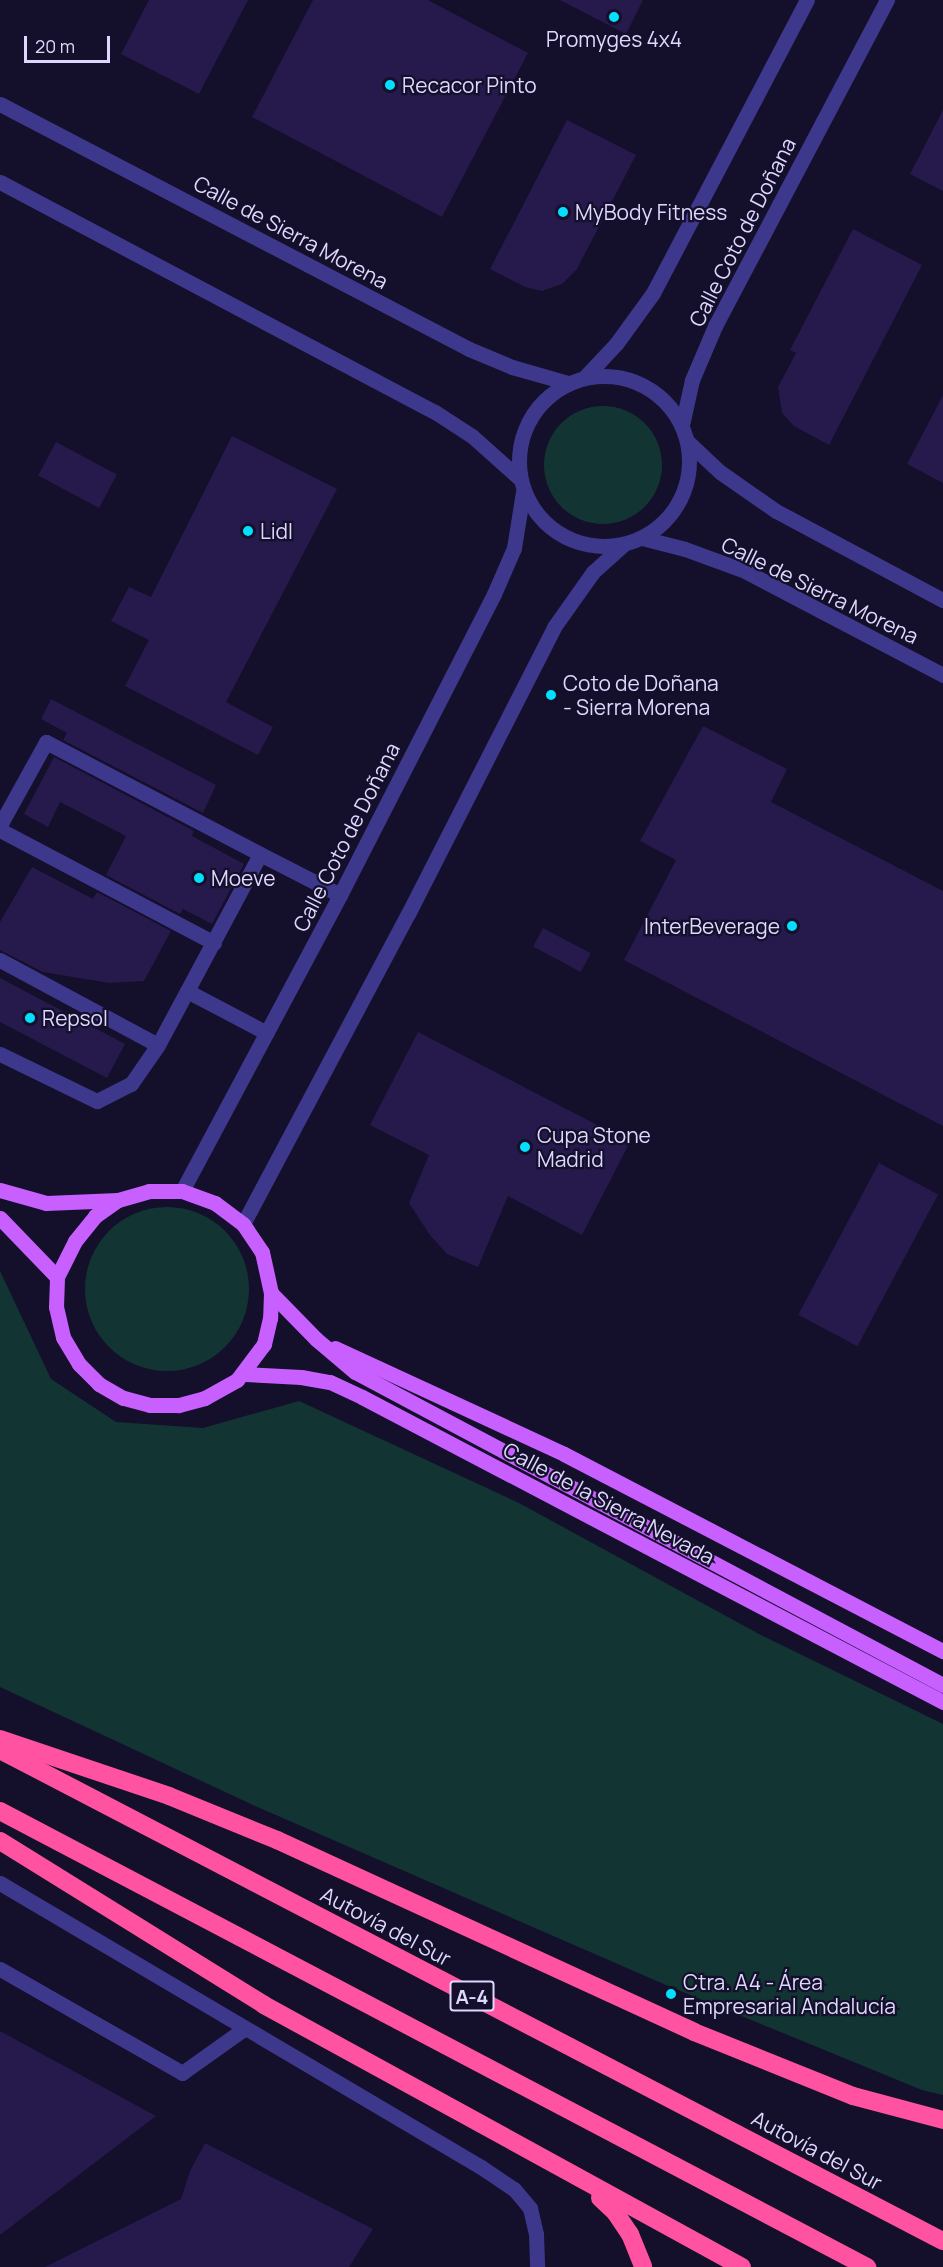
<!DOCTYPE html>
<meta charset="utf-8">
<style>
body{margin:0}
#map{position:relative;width:943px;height:2267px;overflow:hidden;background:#140f2a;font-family:Manrope,sans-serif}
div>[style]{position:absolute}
.green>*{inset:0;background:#123534}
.round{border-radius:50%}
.building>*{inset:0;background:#261a4c;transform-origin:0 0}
.minor>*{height:15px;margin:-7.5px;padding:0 7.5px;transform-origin:7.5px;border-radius:7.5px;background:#3d388c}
.minor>.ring{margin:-7.5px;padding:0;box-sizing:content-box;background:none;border:15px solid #3d388c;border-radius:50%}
.major>*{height:15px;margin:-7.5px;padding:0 7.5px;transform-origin:7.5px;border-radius:7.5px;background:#c85fff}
.highway>*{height:18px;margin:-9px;padding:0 9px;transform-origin:9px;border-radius:9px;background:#ff53a1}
.dots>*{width:16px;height:16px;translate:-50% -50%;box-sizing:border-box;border:3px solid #140f2a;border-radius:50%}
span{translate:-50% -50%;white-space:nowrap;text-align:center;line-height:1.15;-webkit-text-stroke:4.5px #140f2a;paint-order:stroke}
.shield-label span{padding:2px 4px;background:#140f2a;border:2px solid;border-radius:4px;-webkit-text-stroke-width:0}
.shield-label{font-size:20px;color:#ded8ff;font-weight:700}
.poi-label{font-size:21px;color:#ded8ff}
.left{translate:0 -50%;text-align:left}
.right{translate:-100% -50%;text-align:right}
.street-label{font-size:21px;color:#ded8ff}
.scale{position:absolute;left:24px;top:36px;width:86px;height:27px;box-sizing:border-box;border:3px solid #ded8ff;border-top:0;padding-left:8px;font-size:18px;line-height:21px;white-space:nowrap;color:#ded8ff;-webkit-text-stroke:4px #140f2a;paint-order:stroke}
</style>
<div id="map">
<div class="green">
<div class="round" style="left:544px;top:406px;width:118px;height:118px"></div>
<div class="round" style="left:85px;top:1207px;width:164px;height:164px"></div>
<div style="clip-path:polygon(0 1271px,51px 1379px,116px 1422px,203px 1428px,299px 1401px,519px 1503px,759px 1634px,943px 1724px,943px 2095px,922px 2090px,666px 1985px,253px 1805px,0 1687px)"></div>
</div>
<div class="building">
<div style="clip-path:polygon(149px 0,248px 0,199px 94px,121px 54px)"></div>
<div style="clip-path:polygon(313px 0,428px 0,528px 53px,442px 217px,252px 117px)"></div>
<div style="clip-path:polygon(560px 0,643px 0,626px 34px)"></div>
<div style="clip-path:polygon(943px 110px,943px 191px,910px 174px)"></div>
<div style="clip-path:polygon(567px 120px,636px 155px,577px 269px,562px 284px,542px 291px,525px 287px,490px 269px)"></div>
<div style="clip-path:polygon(853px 229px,922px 265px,829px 445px,794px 426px,782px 413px,778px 387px,796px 353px,790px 350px)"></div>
<div style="clip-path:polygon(943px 395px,943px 483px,907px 464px)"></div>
<div style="clip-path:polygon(232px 436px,337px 489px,226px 702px,273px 727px,258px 755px,125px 686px,149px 640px,111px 621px,129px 587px,151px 597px)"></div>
<div style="left:56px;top:442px;width:69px;height:38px;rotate:28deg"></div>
<div style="clip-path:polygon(51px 699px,216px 785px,203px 813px,63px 740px,67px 733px,41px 719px)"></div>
<div style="clip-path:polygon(703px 726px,787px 769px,771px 802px,943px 891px,943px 1126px,624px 960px,676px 860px,640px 841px)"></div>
<div style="clip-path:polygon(54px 757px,194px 831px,192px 836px,244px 864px,212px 924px,183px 909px,180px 914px,106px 875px,126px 836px,60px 802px,48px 827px,24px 814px)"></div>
<div style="clip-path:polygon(32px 867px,93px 899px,97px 892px,171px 931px,144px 981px,109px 983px,43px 972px,0 950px,0 922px)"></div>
<div style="left:543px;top:928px;width:54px;height:21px;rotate:28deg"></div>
<div style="clip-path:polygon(0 978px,125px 1044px,107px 1078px,0 1022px)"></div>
<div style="clip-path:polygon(418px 1032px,630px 1142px,582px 1235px,508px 1196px,478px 1267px,447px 1254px,430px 1235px,409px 1203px,429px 1155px,370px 1125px)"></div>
<div style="left:879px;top:1163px;width:67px;height:172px;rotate:28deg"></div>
<div style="clip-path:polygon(0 2031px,156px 2116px,0 2235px)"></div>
<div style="clip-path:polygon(205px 2143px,373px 2229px,349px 2267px,45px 2267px,181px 2199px,190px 2171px)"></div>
</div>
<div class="minor">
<div style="left:0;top:104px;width:529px;rotate:27.58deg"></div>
<div style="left:469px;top:349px;width:47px;rotate:22.7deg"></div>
<div style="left:512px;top:367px;width:58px;rotate:15.9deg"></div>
<div style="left:0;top:182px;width:492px;rotate:27.9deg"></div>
<div style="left:435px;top:412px;width:44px;rotate:33deg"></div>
<div style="left:472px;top:436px;width:63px;rotate:41.8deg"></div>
<div class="ring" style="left:519px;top:376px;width:155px;height:155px"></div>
<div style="left:585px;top:377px;width:45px;rotate:-46.8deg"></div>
<div style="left:616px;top:344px;width:63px;rotate:-54deg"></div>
<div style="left:653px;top:293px;width:331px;rotate:-62.3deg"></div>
<div style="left:682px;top:425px;width:46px;rotate:-77.5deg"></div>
<div style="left:692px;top:380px;width:59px;rotate:-66.9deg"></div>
<div style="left:715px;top:326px;width:369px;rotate:-62.2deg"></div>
<div style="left:688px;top:442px;width:44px;rotate:43.2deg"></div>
<div style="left:720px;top:472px;width:68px;rotate:34.9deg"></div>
<div style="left:776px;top:511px;width:189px;rotate:28.1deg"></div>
<div style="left:642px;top:538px;width:44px;rotate:14.3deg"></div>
<div style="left:685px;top:549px;width:64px;rotate:20.1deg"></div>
<div style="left:745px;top:571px;width:224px;rotate:27.7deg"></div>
<div style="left:0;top:825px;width:95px;rotate:-61deg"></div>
<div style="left:46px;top:742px;width:242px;rotate:27.6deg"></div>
<div style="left:0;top:830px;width:242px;rotate:27.8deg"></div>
<div style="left:0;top:960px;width:179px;rotate:28.3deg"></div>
<div style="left:187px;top:991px;width:155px;rotate:-61.9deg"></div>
<div style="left:260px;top:854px;width:90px;rotate:27.1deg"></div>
<div style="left:0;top:1054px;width:108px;rotate:25.9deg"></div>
<div style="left:97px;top:1101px;width:38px;rotate:-27deg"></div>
<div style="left:131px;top:1084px;width:47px;rotate:-55.3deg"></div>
<div style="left:158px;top:1045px;width:61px;rotate:-61.8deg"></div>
<div style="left:187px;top:991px;width:90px;rotate:27.7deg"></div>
<div style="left:182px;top:1191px;width:336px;rotate:-61.9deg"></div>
<div style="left:340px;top:895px;width:338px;rotate:-62.9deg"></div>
<div style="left:494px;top:594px;width:50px;rotate:-66.5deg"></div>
<div style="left:514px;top:548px;width:57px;rotate:-80.9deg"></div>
<div style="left:243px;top:1224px;width:351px;rotate:-62deg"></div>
<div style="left:408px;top:914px;width:322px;rotate:-63deg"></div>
<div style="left:554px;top:627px;width:67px;rotate:-54.7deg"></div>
<div style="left:593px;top:572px;width:40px;rotate:-42deg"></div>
<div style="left:0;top:1883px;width:559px;rotate:30.56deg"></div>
<div style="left:481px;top:2167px;width:40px;rotate:34deg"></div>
<div style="left:514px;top:2189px;width:25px;rotate:50deg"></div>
<div style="left:530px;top:2208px;width:27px;rotate:77deg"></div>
<div style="left:536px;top:2234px;width:33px;rotate:88deg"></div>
<div style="left:0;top:1969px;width:210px;rotate:29.7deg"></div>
<div style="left:182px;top:2073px;width:76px;rotate:-35.4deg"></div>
</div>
<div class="major">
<div style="left:0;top:1190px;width:48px;rotate:15.8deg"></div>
<div style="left:46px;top:1203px;width:72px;rotate:-2.4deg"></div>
<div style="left:118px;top:1200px;width:32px;rotate:-16deg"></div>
<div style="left:149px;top:1191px;width:33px"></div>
<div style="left:182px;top:1191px;width:35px;rotate:20deg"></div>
<div style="left:215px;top:1203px;width:35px;rotate:37deg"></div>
<div style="left:243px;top:1224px;width:34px;rotate:56deg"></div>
<div style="left:262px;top:1252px;width:42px;rotate:77.6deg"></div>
<div style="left:271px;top:1293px;width:25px;rotate:92deg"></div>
<div style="left:270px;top:1318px;width:27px;rotate:103deg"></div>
<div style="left:264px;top:1344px;width:45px;rotate:126.9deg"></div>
<div style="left:237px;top:1380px;width:37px;rotate:151deg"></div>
<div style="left:205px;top:1398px;width:28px;rotate:165deg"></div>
<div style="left:178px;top:1405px;width:28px;rotate:180deg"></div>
<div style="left:150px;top:1405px;width:28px;rotate:-165deg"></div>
<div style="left:123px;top:1398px;width:28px;rotate:-150deg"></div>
<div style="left:99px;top:1384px;width:28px;rotate:-135deg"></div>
<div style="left:79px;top:1364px;width:31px;rotate:-121deg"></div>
<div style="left:63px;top:1337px;width:31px;rotate:-103deg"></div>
<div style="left:56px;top:1307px;width:30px;rotate:-88deg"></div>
<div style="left:57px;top:1277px;width:40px;rotate:-63.4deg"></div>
<div style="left:75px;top:1241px;width:32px;rotate:-51deg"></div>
<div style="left:95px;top:1216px;width:28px;rotate:-35deg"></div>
<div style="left:0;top:1218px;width:82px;rotate:46deg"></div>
<div style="left:271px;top:1293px;width:64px;rotate:45.6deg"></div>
<div style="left:316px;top:1339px;width:51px;rotate:40.2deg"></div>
<div style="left:355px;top:1372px;width:666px;rotate:28.03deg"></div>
<div style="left:335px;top:1348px;width:252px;rotate:24.8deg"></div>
<div style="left:564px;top:1454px;width:427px;rotate:27.5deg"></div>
<div style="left:245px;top:1374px;width:56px;rotate:3.1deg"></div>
<div style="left:301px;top:1377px;width:29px;rotate:10deg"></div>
<div style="left:330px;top:1382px;width:35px;rotate:25deg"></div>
<div style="left:362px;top:1397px;width:656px;rotate:27.7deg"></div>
</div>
<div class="highway">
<div style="left:0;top:1739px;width:178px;rotate:18.6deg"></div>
<div style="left:169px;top:1796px;width:117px;rotate:22.2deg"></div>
<div style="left:277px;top:1840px;width:459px;rotate:24.7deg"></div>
<div style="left:694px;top:2032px;width:171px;rotate:21.9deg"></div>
<div style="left:853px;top:2096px;width:93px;rotate:14.9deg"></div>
<div style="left:0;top:1750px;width:1063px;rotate:27.51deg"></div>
<div style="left:0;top:1811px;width:980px;rotate:27.74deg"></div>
<div style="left:0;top:1841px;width:311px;rotate:31.8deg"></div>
<div style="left:264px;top:2005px;width:545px;rotate:28.73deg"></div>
<div style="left:600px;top:2198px;width:21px;rotate:43deg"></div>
<div style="left:615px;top:2212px;width:27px;rotate:56deg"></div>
<div style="left:630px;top:2234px;width:35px;rotate:68deg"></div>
</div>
<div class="dots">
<div style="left:614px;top:17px;background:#04dfff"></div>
<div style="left:390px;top:85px;background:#04dfff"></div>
<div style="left:563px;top:212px;background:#04dfff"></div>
<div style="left:248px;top:531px;background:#04dfff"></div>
<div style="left:551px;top:695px;background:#04dfff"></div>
<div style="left:199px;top:878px;background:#04dfff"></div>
<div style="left:792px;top:926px;background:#04dfff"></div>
<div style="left:30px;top:1018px;background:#04dfff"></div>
<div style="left:525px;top:1147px;background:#04dfff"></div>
<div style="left:671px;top:1994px;background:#04dfff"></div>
</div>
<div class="shield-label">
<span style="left:472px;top:1996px">A-4</span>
</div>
<div class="poi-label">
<span style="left:614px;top:39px">Promyges 4x4</span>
<span class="left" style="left:402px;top:85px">Recacor Pinto</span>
<span class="left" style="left:575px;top:212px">MyBody Fitness</span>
<span class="left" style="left:260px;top:531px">Lidl</span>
<span class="left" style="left:563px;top:695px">Coto de Doñana<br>- Sierra Morena</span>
<span class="left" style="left:211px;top:878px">Moeve</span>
<span class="right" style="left:780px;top:926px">InterBeverage</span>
<span class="left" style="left:42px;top:1018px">Repsol</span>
<span class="left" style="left:537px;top:1147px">Cupa Stone<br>Madrid</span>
<span class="left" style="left:683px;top:1994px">Ctra. A4 - Área<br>Empresarial Andalucía</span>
</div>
<div class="street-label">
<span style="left:291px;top:232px;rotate:28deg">Calle de Sierra Morena</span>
<span style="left:742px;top:232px;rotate:-63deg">Calle Coto de Doñana</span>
<span style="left:820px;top:590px;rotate:26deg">Calle de Sierra Morena</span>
<span style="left:346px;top:837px;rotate:-63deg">Calle Coto de Doñana</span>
<span style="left:609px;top:1503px;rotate:28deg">Calle de la Sierra Nevada</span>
<span style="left:386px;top:1926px;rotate:28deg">Autovía del Sur</span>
<span style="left:817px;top:2150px;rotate:28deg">Autovía del Sur</span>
</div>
<div class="scale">20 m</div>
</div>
